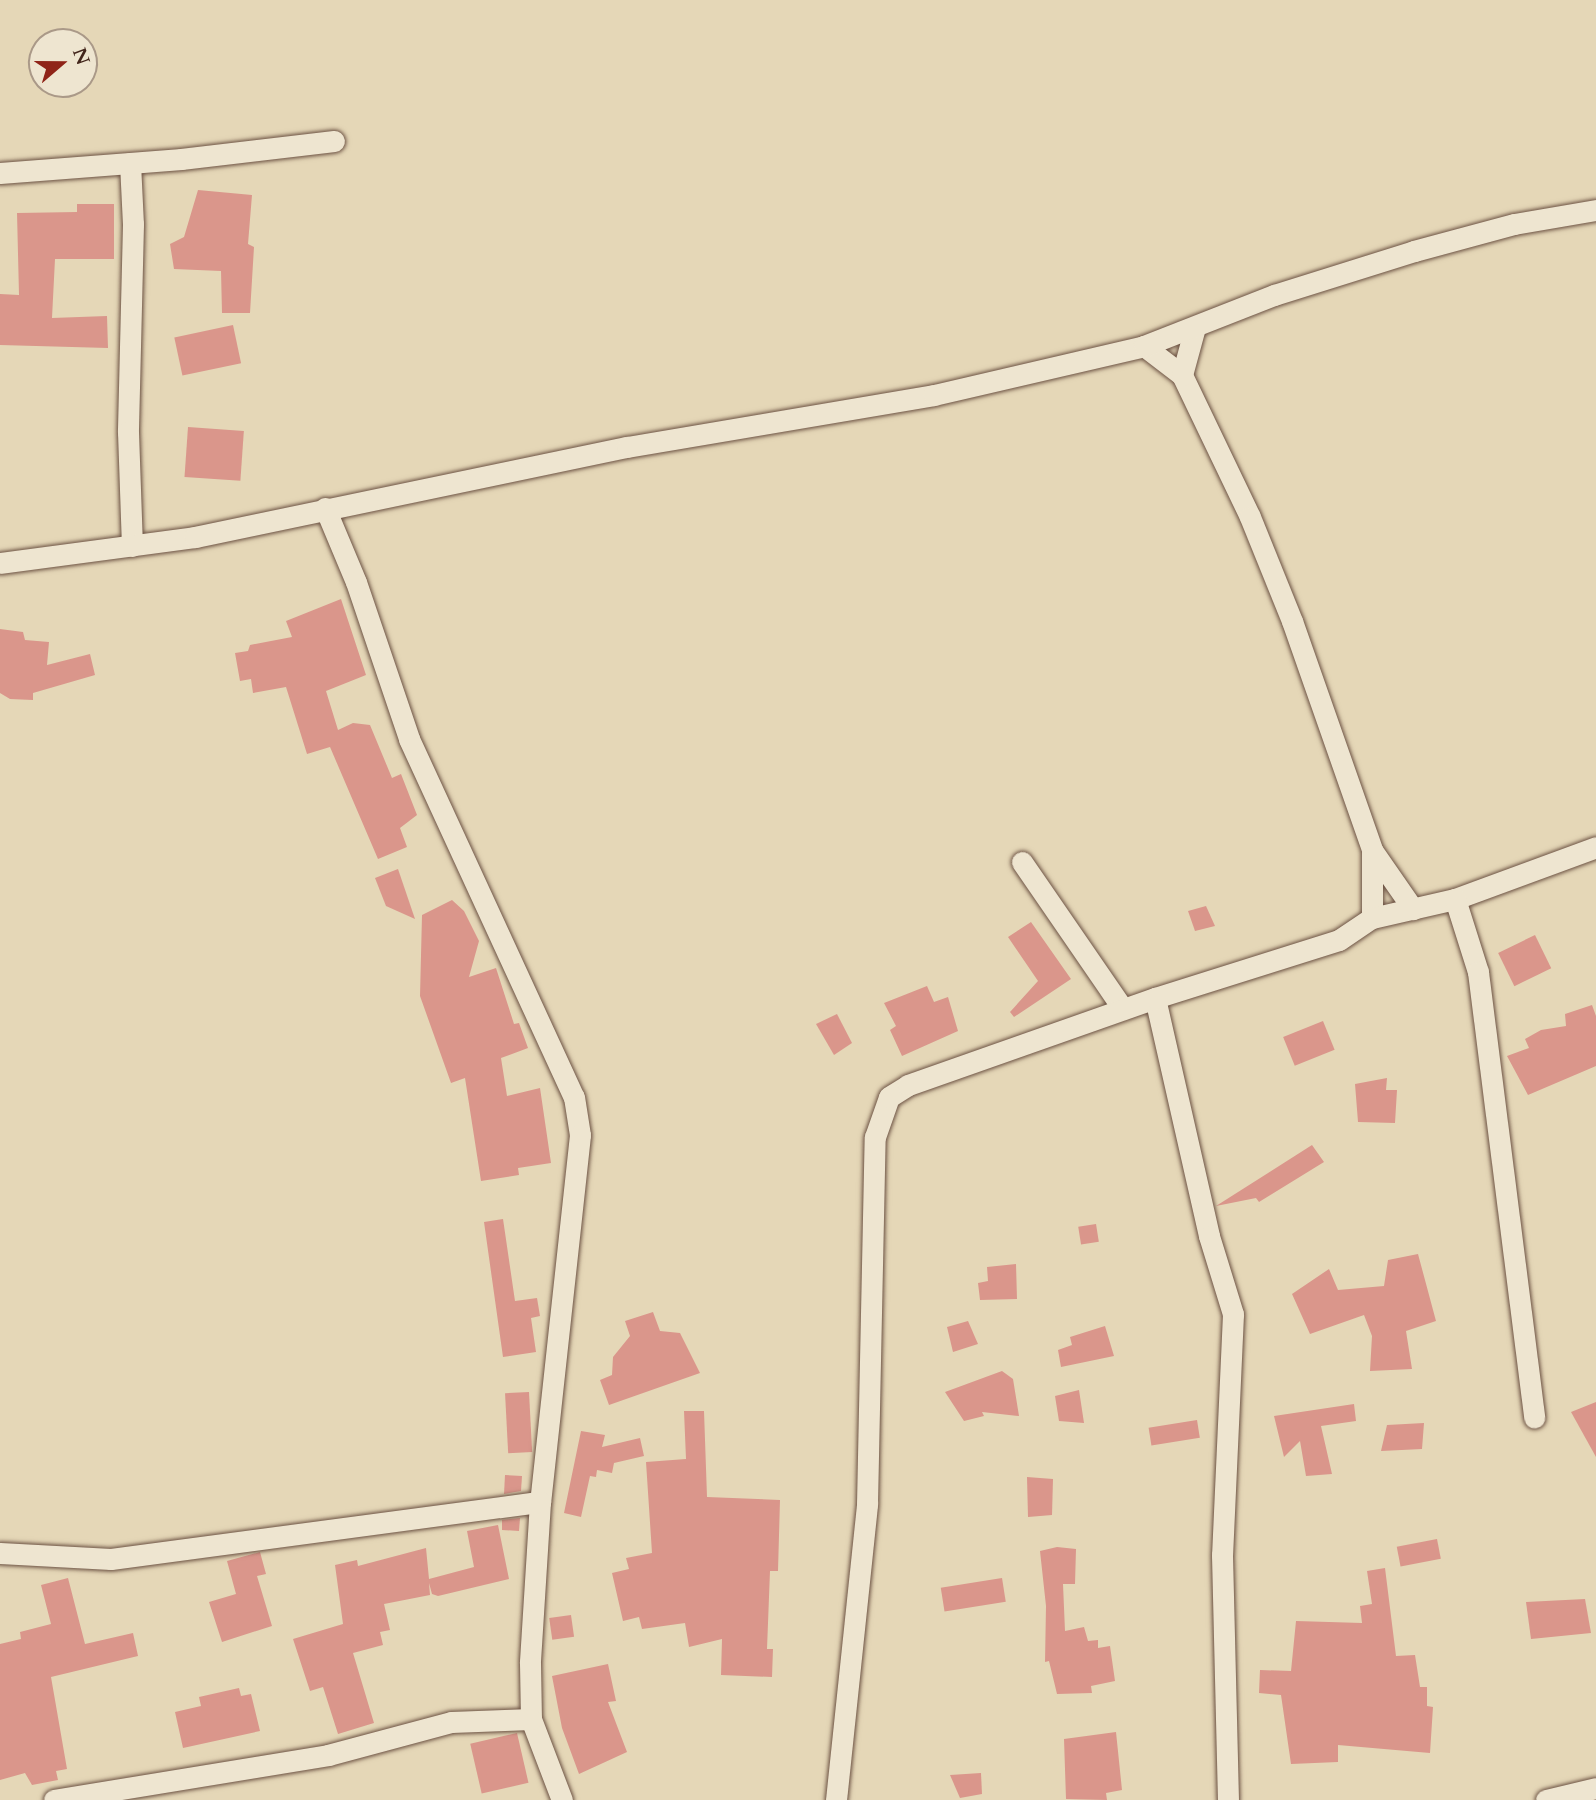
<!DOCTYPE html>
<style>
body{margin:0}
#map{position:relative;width:1596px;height:1800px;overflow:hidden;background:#e5d7b7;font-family:Cardo,serif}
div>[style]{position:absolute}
.building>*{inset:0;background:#da968b;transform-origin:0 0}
.roads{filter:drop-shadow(0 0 2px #6c5243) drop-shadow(0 0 2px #6c5243)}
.minor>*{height:21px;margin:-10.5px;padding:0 10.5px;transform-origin:10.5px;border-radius:10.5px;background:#eee5d0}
span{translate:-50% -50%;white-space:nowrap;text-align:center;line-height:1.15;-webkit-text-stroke:5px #eee5d0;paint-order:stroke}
.north{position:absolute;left:28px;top:28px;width:70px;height:70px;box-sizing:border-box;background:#eee5d0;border:2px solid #a98;border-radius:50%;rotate:70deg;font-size:19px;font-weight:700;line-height:28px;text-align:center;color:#43261c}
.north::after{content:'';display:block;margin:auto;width:24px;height:32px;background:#8f2418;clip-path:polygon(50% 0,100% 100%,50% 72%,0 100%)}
</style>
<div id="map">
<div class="building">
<div style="clip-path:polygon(198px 190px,252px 195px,248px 244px,254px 247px,250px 313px,222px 313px,221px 271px,174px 269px,170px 244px,184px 237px)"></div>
<div style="clip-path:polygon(77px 204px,114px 204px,114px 259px,55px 259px,52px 318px,107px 316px,108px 348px,0 345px,0 294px,19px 295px,17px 213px,77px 212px)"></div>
<div style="left:233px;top:325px;width:39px;height:60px;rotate:78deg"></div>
<div style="left:188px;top:427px;width:56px;height:50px;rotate:4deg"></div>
<div style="clip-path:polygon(341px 599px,366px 675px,326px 691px,338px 730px,353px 723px,370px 725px,392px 778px,401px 774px,417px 815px,400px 828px,407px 847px,378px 859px,330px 747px,307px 754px,286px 687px,253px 693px,251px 679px,240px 681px,235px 653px,248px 651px,250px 645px,292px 637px,286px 621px)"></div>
<div style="clip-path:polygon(0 629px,23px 632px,25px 640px,49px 642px,47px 665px,90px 654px,95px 675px,33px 693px,33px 700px,10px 699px,0 693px)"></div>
<div style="clip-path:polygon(398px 869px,415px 919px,386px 906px,375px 878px)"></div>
<div style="clip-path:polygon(452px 900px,464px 911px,479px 941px,469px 977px,496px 968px,514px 1024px,519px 1023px,528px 1048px,501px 1058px,507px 1096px,540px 1088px,551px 1163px,518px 1168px,519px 1175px,481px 1181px,465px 1078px,451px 1083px,420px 996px,422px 915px)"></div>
<div style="clip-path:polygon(1206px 906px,1215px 926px,1195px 931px,1188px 911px)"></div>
<div style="clip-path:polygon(1031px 922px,1071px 979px,1014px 1017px,1010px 1012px,1038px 981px,1008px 937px)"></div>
<div style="left:1535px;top:935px;width:37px;height:41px;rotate:64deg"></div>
<div style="clip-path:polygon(927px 986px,934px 1002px,948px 997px,958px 1031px,902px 1056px,890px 1030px,896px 1026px,884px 1003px)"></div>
<div style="clip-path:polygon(1592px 1005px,1596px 1016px,1596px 1066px,1528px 1095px,1507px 1056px,1529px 1048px,1525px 1039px,1541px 1030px,1566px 1026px,1565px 1014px)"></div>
<div style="clip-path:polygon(837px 1014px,852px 1043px,834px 1055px,816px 1024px)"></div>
<div style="left:1323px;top:1021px;width:31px;height:43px;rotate:68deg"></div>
<div style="clip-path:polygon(1387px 1078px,1386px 1090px,1397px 1090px,1395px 1123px,1358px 1122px,1355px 1084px)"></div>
<div style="clip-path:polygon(1312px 1145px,1324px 1162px,1259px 1202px,1256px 1198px,1216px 1206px)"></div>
<div style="clip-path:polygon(503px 1219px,515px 1301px,537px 1298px,540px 1316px,531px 1318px,536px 1352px,503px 1357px,484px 1222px)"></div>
<div style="left:1096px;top:1224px;width:18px;height:18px;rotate:81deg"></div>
<div style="clip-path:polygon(1418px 1254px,1436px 1321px,1406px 1331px,1412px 1369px,1370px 1371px,1372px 1336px,1364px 1315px,1310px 1334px,1292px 1294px,1329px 1269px,1338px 1290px,1384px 1286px,1388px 1260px)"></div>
<div style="clip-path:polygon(1016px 1264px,1017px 1299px,980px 1300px,978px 1283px,988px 1281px,987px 1267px)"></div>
<div style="clip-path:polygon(653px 1312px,660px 1331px,680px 1333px,700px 1373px,609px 1405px,600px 1380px,612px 1375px,613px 1357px,630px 1336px,625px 1321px)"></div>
<div style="clip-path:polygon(968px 1321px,978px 1344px,953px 1352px,947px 1327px)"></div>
<div style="clip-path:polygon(1105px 1326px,1114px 1356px,1061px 1367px,1058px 1350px,1072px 1345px,1070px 1337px)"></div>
<div style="clip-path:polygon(1002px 1371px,1013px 1379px,1019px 1416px,982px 1412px,984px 1416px,964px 1421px,945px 1392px)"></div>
<div style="clip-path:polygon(1079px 1390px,1084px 1423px,1059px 1421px,1055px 1396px)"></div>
<div style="left:529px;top:1392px;width:60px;height:24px;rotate:87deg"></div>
<div style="clip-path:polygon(1596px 1402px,1596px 1457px,1571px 1412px)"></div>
<div style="clip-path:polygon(1354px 1404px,1356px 1421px,1321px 1426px,1332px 1474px,1306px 1476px,1300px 1441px,1284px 1457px,1274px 1416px)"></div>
<div style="clip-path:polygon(684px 1411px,704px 1411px,707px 1497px,780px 1500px,778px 1571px,770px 1571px,767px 1649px,773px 1649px,772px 1677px,721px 1675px,722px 1639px,689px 1647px,685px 1623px,642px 1629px,639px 1617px,623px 1621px,612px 1573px,629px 1569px,626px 1558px,652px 1553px,646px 1462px,686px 1459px)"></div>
<div style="left:1197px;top:1420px;width:18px;height:49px;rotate:81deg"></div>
<div style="clip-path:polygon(1424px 1423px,1422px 1449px,1381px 1451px,1387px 1425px)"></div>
<div style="clip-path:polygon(581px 1431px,605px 1435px,602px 1447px,640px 1438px,644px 1456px,614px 1463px,612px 1473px,597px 1470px,596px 1477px,590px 1476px,581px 1517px,564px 1513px)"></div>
<div style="clip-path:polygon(505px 1475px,522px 1476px,521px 1491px,504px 1494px)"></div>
<div style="clip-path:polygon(1027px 1477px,1053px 1479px,1052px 1515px,1028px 1517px)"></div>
<div style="clip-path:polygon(520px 1518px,519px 1531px,502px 1530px,502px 1520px)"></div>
<div style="clip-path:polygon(498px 1525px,509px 1579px,438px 1596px,432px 1594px,429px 1583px,430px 1595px,384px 1604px,390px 1630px,380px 1632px,383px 1645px,353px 1653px,374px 1723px,338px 1734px,323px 1687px,310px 1691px,293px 1639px,343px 1624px,335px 1565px,357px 1560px,358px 1566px,426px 1548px,429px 1579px,474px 1567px,467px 1531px)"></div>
<div style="left:1437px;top:1539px;width:20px;height:41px;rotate:79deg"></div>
<div style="clip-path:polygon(1057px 1547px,1076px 1549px,1075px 1584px,1063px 1584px,1065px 1631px,1084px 1627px,1088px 1641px,1098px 1640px,1098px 1648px,1110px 1646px,1115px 1681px,1091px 1686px,1092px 1693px,1057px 1694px,1049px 1661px,1045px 1662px,1046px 1606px,1040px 1551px)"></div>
<div style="clip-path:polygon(260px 1552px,266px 1574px,257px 1576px,272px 1626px,222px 1642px,209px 1602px,236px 1594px,227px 1561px)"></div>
<div style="clip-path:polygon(1385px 1568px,1396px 1656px,1415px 1655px,1420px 1687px,1427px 1687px,1427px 1706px,1433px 1707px,1430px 1753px,1338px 1745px,1338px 1762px,1291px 1764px,1281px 1695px,1259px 1693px,1260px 1670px,1291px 1671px,1296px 1621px,1362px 1623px,1360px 1606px,1372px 1604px,1367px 1571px)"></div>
<div style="clip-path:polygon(68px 1578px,85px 1644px,133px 1633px,138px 1656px,51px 1677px,67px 1769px,56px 1771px,58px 1780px,32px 1785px,25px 1773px,0 1780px,0 1644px,21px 1639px,20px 1632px,51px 1624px,41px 1585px)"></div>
<div style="left:1002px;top:1578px;width:24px;height:62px;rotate:81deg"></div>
<div style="clip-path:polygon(1585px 1599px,1591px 1633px,1531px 1639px,1526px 1602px)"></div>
<div style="left:571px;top:1615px;width:22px;height:22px;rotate:82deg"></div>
<div style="clip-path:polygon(608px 1664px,616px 1701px,608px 1702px,627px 1752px,579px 1774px,562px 1728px,552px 1676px)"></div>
<div style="clip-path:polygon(239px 1688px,241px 1696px,251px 1694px,260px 1731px,183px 1748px,175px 1712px,201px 1706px,199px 1697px)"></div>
<div style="clip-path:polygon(1116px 1732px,1122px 1790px,1106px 1793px,1107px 1800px,1066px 1799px,1064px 1739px)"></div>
<div style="left:517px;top:1733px;width:51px;height:48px;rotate:77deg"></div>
<div style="clip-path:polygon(981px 1773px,982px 1794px,960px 1798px,950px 1775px)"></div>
</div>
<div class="roads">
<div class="minor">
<div style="left:130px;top:163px;width:61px;rotate:87.2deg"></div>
<div style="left:133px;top:224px;width:208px;rotate:91.4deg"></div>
<div style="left:128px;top:432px;width:114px;rotate:88deg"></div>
<div style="left:0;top:173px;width:182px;rotate:-4.4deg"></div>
<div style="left:181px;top:159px;width:154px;rotate:-6.7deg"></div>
<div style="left:1144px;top:346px;width:48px;rotate:37.3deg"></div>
<div style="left:1182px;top:375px;width:157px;rotate:64.4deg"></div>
<div style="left:1250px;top:517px;width:112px;rotate:68deg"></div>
<div style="left:1292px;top:621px;width:243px;rotate:70.7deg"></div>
<div style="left:1372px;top:850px;width:68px;rotate:90deg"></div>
<div style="left:1182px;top:375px;width:50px;rotate:-74.8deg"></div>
<div style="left:325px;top:508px;width:80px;rotate:67.3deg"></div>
<div style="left:356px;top:582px;width:166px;rotate:71.3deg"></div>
<div style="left:409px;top:739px;width:394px;rotate:65.3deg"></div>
<div style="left:574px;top:1097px;width:38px;rotate:81deg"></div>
<div style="left:580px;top:1135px;width:369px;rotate:96.2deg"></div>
<div style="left:540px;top:1502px;width:161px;rotate:93.6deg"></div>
<div style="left:530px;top:1663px;width:56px;rotate:89deg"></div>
<div style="left:531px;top:1719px;width:87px;rotate:69.1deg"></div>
<div style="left:0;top:563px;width:197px;rotate:-7.6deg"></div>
<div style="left:195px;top:537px;width:441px;rotate:-11.8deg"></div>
<div style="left:627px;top:447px;width:311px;rotate:-9.6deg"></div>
<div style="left:934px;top:395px;width:216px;rotate:-13.1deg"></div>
<div style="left:1144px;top:346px;width:140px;rotate:-21.4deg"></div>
<div style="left:1274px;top:295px;width:147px;rotate:-17.4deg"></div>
<div style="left:1414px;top:251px;width:104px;rotate:-15.1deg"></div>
<div style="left:1514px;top:224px;width:83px;rotate:-9.7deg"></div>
<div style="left:1372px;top:850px;width:72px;rotate:55.2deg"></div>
<div style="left:1022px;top:862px;width:178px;rotate:55.5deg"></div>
<div style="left:1455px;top:899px;width:150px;rotate:-20.2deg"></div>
<div style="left:1155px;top:998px;width:244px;rotate:77.2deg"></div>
<div style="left:1209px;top:1236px;width:82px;rotate:72.9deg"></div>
<div style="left:1233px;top:1314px;width:241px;rotate:92.6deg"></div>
<div style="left:1222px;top:1555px;width:245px;rotate:88.6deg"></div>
<div style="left:0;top:1553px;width:111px;rotate:3.1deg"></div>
<div style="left:111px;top:1559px;width:433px;rotate:-7.6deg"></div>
<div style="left:54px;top:1800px;width:278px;rotate:-9.3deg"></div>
<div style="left:328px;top:1755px;width:127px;rotate:-15deg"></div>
<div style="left:451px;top:1722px;width:80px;rotate:-2.1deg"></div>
<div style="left:836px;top:1800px;width:298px;rotate:-84deg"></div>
<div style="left:867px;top:1504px;width:367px;rotate:-88.8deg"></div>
<div style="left:875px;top:1137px;width:42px;rotate:-70.7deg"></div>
<div style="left:889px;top:1097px;width:22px;rotate:-32deg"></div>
<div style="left:908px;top:1085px;width:262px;rotate:-19.4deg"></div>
<div style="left:1155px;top:998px;width:193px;rotate:-17.5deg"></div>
<div style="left:1339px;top:940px;width:40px;rotate:-34deg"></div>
<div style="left:1372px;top:918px;width:85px;rotate:-12.9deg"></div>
<div style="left:1455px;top:899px;width:77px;rotate:72.5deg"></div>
<div style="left:1478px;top:972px;width:449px;rotate:82.8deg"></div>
<div style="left:1546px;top:1800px;width:51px;rotate:-13.5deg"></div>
</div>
</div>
<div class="north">N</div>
</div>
